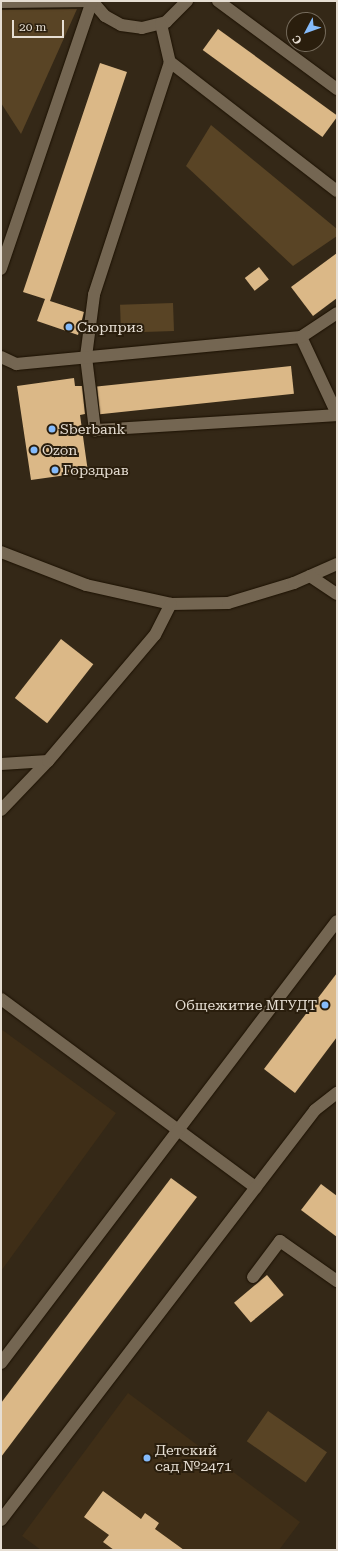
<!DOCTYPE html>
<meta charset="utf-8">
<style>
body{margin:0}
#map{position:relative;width:338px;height:1551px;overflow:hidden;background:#342817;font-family:"Roboto Serif",serif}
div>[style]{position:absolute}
.built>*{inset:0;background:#3f2e17}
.green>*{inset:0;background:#594425;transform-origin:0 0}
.building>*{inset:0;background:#dbb887;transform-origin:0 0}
.roads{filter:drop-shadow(0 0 1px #1c1102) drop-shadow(0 0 1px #1c1102)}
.minor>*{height:12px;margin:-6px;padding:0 6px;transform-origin:6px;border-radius:6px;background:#746652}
.dots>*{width:11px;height:11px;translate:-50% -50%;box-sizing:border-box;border:2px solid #2a1e0d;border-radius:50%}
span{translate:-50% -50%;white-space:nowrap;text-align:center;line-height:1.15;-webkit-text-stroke:4px #2a1e0d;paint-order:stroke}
.poi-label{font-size:14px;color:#e6ded3}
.left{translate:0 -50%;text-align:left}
.right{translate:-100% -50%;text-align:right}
.frame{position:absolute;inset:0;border:2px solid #e6ded3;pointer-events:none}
.north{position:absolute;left:286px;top:12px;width:40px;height:40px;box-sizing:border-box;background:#2a1e0d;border:1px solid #756b5c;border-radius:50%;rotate:229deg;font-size:11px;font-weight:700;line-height:16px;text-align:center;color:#e6ded3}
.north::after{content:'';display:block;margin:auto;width:14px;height:18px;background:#85bbfb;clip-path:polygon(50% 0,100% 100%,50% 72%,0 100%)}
.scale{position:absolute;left:12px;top:20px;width:52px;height:18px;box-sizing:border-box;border:2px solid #e6ded3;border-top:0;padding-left:5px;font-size:12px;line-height:14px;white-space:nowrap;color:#e6ded3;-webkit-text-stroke:3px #2a1e0d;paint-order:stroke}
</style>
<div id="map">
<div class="built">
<div style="clip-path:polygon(1px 1029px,116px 1113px,1px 1271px)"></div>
<div style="clip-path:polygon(128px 1393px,300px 1522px,279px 1550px,41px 1550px,22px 1536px)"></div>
</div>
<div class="green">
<div style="clip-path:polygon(77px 9px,21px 134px,1px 103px,1px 10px)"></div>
<div style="clip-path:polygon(211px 125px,337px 229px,337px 236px,293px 266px,186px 166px)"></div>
<div style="left:173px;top:303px;width:28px;height:53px;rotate:88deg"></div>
<div style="left:268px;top:1411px;width:72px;height:37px;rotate:35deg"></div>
</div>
<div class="building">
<div style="left:218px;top:29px;width:148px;height:26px;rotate:36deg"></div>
<div style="clip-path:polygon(100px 63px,127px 72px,50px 301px,84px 312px,78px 335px,37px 321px,45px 299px,23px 292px)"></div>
<div style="clip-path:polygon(337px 253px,337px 298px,313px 316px,291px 287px)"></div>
<div style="left:259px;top:267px;width:16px;height:18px;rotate:52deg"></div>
<div style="left:291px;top:366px;width:28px;height:195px;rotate:84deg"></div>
<div style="clip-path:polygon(74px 378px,75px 386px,82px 386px,85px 414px,80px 415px,88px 472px,31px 480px,17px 386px)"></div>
<div style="left:61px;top:639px;width:41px;height:75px;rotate:38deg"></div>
<div style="clip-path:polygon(337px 973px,337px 1037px,295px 1093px,264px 1069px)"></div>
<div style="clip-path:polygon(171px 1178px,197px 1197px,1px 1457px,1px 1403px)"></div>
<div style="clip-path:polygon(321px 1184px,337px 1196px,337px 1237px,301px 1210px)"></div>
<div style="left:267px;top:1275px;width:26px;height:43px;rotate:50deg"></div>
<div style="clip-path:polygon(103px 1491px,141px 1519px,145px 1513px,159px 1523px,155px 1529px,184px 1550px,114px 1550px,103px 1542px,109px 1535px,84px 1517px)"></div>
</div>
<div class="roads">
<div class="minor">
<div style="left:92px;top:1px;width:20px;rotate:49deg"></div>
<div style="left:105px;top:16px;width:18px;rotate:29deg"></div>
<div style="left:121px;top:25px;width:21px;rotate:8deg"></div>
<div style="left:142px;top:28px;width:25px;rotate:-14deg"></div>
<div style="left:166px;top:22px;width:30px;rotate:-45deg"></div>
<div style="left:218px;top:1px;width:148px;rotate:36.5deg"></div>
<div style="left:1px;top:2px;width:91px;rotate:-0.6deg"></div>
<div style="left:92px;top:1px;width:283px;rotate:108.8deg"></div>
<div style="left:161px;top:24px;width:39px;rotate:77deg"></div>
<div style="left:170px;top:62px;width:245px;rotate:108.1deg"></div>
<div style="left:94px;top:295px;width:63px;rotate:97.4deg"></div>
<div style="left:86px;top:357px;width:74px;rotate:83deg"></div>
<div style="left:95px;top:430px;width:242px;rotate:-3.5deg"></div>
<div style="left:170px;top:62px;width:211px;rotate:37.7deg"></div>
<div style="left:301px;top:337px;width:85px;rotate:64.9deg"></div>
<div style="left:1px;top:357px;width:17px;rotate:25deg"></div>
<div style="left:16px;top:364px;width:286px;rotate:-5.4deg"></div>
<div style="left:301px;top:337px;width:43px;rotate:-33.7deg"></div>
<div style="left:1px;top:552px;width:91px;rotate:21.2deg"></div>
<div style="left:86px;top:585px;width:87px;rotate:12.6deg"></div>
<div style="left:171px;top:604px;width:57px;rotate:-1deg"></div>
<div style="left:228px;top:603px;width:69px;rotate:-16.9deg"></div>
<div style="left:294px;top:583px;width:47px;rotate:-23.8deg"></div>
<div style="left:310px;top:576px;width:32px;rotate:34deg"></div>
<div style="left:1px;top:764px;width:47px;rotate:-3.7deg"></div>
<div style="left:1px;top:810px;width:68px;rotate:-46.2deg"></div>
<div style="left:48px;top:761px;width:165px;rotate:-49.7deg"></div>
<div style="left:155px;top:635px;width:35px;rotate:-63deg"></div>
<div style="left:1px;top:999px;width:317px;rotate:36.5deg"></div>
<div style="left:253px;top:1277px;width:45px;rotate:-53.1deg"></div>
<div style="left:280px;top:1241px;width:70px;rotate:35.1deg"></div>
<div style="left:1px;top:1363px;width:555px;rotate:-52.76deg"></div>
<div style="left:1px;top:1520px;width:516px;rotate:-52.55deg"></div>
<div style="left:315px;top:1110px;width:28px;rotate:-38deg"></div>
</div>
</div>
<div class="dots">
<div style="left:69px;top:327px;background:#85bbfb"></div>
<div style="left:52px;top:429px;background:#85bbfb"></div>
<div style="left:34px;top:450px;background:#85bbfb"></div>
<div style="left:55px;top:470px;background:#85bbfb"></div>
<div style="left:325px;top:1005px;background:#85bbfb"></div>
<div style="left:147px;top:1458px;background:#85bbfb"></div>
</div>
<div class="poi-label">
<span class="left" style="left:77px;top:327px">Сюрприз</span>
<span class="left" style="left:60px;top:429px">Sberbank</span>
<span class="left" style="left:42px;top:450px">Ozon</span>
<span class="left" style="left:63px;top:470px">Горздрав</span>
<span class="right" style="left:317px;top:1005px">Общежитие МГУДТ</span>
<span class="left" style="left:155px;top:1458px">Детский<br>сад №2471</span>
</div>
<div class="frame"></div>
<div class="north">С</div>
<div class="scale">20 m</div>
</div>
